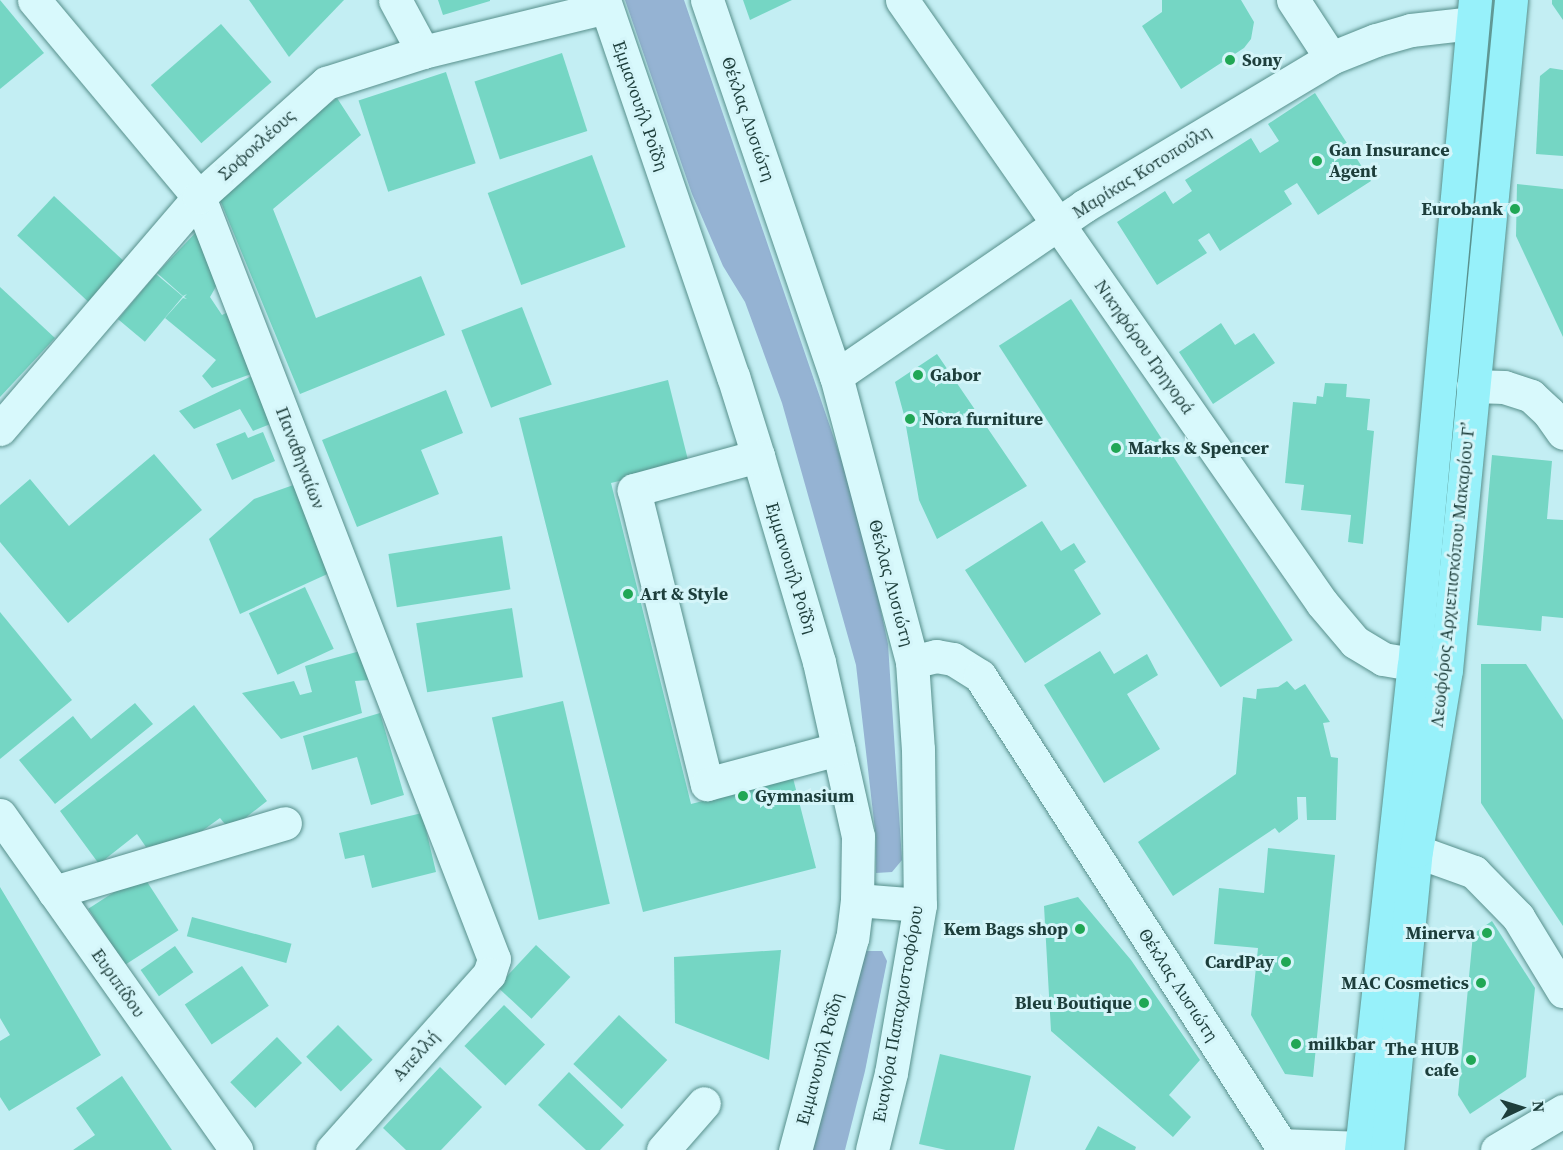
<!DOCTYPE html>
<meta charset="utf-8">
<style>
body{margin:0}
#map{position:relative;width:1563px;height:1150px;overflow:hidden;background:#c3eef3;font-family:"Source Serif 4",serif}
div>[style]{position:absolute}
.green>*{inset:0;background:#95b3d3}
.building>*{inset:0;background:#75d6c4;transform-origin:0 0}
.roads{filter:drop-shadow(0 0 2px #57908c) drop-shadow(0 0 2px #57908c)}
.minor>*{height:33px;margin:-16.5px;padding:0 16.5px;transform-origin:16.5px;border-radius:16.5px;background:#d8f9fc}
.major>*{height:33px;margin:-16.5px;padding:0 16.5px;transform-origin:16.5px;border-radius:16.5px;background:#97f1fa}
.dots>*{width:16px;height:16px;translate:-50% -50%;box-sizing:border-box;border:3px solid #d4f5f9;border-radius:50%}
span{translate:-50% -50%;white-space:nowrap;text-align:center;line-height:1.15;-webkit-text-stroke:6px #d4f5f9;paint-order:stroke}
.poi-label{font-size:18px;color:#1d3e3b;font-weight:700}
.left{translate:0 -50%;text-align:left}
.right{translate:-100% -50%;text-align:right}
.street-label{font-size:18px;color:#1d3e3b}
.north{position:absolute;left:1491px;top:1078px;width:60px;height:60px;-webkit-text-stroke:4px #d4f5f9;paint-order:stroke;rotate:86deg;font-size:16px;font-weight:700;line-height:24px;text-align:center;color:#1d3e3b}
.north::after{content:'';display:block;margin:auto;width:21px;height:27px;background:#1d3e3b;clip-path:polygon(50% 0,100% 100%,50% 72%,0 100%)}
</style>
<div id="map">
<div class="green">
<div style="clip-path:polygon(625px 0,684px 0,861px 517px,888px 644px,902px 860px,892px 872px,876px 873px,876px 839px,856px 665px,782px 403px,745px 302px,723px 266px,692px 194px)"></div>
<div style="clip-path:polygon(866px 951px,882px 951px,887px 961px,865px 1071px,845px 1150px,813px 1150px)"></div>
</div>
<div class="building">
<div style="clip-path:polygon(0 0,44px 53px,0 89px)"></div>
<div style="clip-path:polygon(249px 0,344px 0,289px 57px)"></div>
<div style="clip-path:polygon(438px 0,490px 0,490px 1px,443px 15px)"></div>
<div style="clip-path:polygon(743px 0,792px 0,750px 20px)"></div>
<div style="clip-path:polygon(1162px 0,1241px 0,1254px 22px,1251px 39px,1244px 48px,1181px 89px,1142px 26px,1162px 12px)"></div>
<div style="clip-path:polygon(1552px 0,1563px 0,1563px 20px,1552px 4px)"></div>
<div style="left:221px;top:24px;width:77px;height:93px;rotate:49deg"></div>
<div style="left:562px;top:53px;width:82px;height:92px;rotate:72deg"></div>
<div style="clip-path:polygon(1550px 68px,1563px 70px,1563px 156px,1536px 154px,1540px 76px)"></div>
<div style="left:446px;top:72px;width:96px;height:92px;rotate:72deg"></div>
<div style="clip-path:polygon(1315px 93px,1371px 181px,1318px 215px,1297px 183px,1284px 191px,1292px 204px,1220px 251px,1209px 233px,1198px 240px,1207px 253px,1157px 285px,1117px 222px,1165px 191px,1173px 204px,1192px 191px,1185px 180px,1251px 138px,1260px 153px,1279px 141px,1268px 124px)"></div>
<div style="clip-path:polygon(337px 98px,361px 135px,273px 209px,316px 318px,421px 276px,445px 335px,300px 394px,220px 200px,275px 143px)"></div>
<div style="left:592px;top:155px;width:98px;height:111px;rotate:70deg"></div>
<div style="clip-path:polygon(1517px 184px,1563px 189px,1563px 337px,1516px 236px)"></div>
<div style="left:54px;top:196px;width:99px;height:54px;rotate:43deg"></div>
<div style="clip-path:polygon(204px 224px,222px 276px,210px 297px,222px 315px,234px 309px,257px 372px,212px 388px,202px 376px,216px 360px,165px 318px,183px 298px,187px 299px,184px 297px,187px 294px,183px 296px,157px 273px)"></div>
<div style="left:156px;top:274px;width:35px;height:59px;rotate:40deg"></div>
<div style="clip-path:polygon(0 287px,55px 338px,0 397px)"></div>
<div style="left:1071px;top:299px;width:407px;height:86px;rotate:57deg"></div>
<div style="left:522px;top:307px;width:83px;height:65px;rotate:69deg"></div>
<div style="clip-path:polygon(1221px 323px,1235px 345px,1254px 333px,1275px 363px,1213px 404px,1179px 352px)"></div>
<div style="clip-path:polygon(937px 354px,1027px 486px,937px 539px,919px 500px,904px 415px,895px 382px)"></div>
<div style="clip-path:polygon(258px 373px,278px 421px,253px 431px,240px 409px,194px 429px,179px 411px)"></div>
<div style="clip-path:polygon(668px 380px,689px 464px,611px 483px,691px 804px,793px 778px,816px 868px,643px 912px,519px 418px)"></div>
<div style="clip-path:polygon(1325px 383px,1347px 384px,1346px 397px,1370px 399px,1367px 430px,1374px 431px,1363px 544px,1348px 542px,1351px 515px,1301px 510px,1304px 485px,1285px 483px,1293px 402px,1316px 404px,1317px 396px,1323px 397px)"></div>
<div style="clip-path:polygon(446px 390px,463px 433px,421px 450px,439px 494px,357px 527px,322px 440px)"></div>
<div style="clip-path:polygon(245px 432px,248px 438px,263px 432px,275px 461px,232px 480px,216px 444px)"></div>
<div style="clip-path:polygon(154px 454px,202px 510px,68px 623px,0 542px,0 505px,30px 479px,69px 526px)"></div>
<div style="clip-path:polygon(1492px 455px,1552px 461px,1547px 519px,1563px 520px,1563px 618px,1542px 616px,1541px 631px,1477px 625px)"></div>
<div style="clip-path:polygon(299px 483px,334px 571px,240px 614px,209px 539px,254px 499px)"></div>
<div style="clip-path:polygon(1042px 521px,1061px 551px,1074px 543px,1086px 562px,1074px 570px,1101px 614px,1025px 663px,965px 570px)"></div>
<div style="left:502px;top:536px;width:54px;height:115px;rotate:81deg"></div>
<div style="left:305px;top:587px;width:68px;height:62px;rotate:65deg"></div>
<div style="left:512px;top:608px;width:70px;height:97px;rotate:81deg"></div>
<div style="clip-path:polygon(0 612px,72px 700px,0 759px)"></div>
<div style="clip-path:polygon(364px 650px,369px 680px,355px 681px,362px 713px,281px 739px,242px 693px,294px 681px,300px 695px,312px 692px,305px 666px)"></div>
<div style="clip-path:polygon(1100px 651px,1114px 674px,1147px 654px,1158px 675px,1127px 694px,1160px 749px,1104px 783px,1044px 685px)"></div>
<div style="clip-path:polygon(1481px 664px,1526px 664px,1563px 720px,1563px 926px,1481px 803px)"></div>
<div style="clip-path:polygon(1287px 681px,1295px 690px,1305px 684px,1330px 722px,1323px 723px,1331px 757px,1338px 758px,1336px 820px,1307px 820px,1306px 797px,1297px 797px,1298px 819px,1279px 833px,1275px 828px,1173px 896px,1138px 842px,1236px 774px,1243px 697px,1256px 699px,1257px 689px,1278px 687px)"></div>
<div style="left:563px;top:701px;width:208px;height:73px;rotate:77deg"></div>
<div style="clip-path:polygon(135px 703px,153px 724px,55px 804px,19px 760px,73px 716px,91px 739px)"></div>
<div style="clip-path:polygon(194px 705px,267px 801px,230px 830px,220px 818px,191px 839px,146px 847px,137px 834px,99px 864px,60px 811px)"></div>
<div style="clip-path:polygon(380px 713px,404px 795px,371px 805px,357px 757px,312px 770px,303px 736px)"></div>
<div style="clip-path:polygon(422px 813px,436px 872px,372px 888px,364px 855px,345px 859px,339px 833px)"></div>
<div style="clip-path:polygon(1268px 848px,1335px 855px,1313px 1077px,1285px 1074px,1251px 1015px,1258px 948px,1214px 944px,1219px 888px,1264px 893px)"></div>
<div style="left:142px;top:874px;width:67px;height:64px;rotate:57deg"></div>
<div style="clip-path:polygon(0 887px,101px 1055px,9px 1111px,0 1097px,0 1041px,10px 1035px,0 1018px)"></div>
<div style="clip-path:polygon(1078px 897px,1131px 960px,1200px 1060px,1169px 1095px,1191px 1117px,1173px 1137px,1051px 1031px,1044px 906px)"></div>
<div style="left:192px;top:917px;width:103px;height:20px;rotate:15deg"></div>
<div style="clip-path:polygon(1492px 921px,1535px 988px,1526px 1077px,1470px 1114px,1458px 1095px,1473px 934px)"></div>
<div style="left:536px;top:945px;width:47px;height:57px;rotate:43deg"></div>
<div style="left:175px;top:946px;width:32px;height:42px;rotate:55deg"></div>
<div style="clip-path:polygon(781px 950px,769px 1060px,675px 1023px,674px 957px)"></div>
<div style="left:242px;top:966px;width:48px;height:69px;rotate:56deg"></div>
<div style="left:504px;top:1005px;width:57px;height:57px;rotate:44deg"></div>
<div style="left:619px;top:1015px;width:66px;height:67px;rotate:43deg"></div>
<div style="left:338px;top:1025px;width:49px;height:45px;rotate:45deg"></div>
<div style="left:277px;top:1037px;width:36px;height:65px;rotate:46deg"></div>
<div style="clip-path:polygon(940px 1054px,1031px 1076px,1014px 1150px,946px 1150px,919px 1144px)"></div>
<div style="clip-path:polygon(440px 1067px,482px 1107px,441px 1150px,406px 1150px,383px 1128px)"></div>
<div style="clip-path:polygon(569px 1072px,624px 1125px,600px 1150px,586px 1150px,538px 1105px)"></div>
<div style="clip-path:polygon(122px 1076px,172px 1150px,73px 1150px,95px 1135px,76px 1108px)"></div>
<div style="clip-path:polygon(1098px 1126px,1136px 1147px,1135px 1150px,1085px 1150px)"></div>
</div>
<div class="roads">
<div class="minor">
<div style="left:34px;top:0;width:257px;rotate:50.1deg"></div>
<div style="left:199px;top:197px;width:817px;rotate:68.84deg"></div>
<div style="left:494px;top:959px;width:16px;rotate:108deg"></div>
<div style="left:489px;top:974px;width:236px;rotate:131.7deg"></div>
<div style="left:395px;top:0;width:59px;rotate:61.7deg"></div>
<div style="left:604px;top:0;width:398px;rotate:71.1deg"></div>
<div style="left:733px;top:376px;width:84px;rotate:72.6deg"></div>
<div style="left:758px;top:456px;width:215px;rotate:73.5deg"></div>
<div style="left:819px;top:662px;width:178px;rotate:77.4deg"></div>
<div style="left:858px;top:836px;width:64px;rotate:90.9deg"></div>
<div style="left:857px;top:900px;width:38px;rotate:97deg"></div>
<div style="left:852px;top:938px;width:220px;rotate:105deg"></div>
<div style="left:707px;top:0;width:398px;rotate:71.1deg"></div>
<div style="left:836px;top:376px;width:296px;rotate:75.1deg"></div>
<div style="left:912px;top:662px;width:87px;rotate:86.1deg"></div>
<div style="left:918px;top:749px;width:156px;rotate:89.3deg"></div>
<div style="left:920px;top:905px;width:170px;rotate:99.8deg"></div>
<div style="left:891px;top:1073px;width:79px;rotate:103.9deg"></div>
<div style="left:902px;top:0;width:735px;rotate:55.14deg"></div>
<div style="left:1322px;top:603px;width:51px;rotate:49.8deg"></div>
<div style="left:1355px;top:642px;width:33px;rotate:31deg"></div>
<div style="left:1383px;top:659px;width:59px;rotate:9.8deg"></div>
<div style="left:1293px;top:0;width:69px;rotate:56.8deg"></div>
<div style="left:836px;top:376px;width:301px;rotate:-34.4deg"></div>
<div style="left:1084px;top:206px;width:288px;rotate:-30.9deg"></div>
<div style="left:1331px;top:58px;width:48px;rotate:-21.8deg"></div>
<div style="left:1376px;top:40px;width:36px;rotate:-16deg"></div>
<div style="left:1411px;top:30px;width:61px;rotate:-6.5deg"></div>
<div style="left:1473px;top:386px;width:31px;rotate:2deg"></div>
<div style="left:1504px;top:387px;width:28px;rotate:18deg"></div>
<div style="left:1531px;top:396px;width:25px;rotate:43deg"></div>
<div style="left:1549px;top:413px;width:24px;rotate:55deg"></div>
<div style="left:0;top:429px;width:306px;rotate:-49.4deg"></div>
<div style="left:199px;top:197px;width:171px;rotate:-41.9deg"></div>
<div style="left:326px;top:83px;width:102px;rotate:-17.7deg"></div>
<div style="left:423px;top:52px;width:188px;rotate:-13.8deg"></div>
<div style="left:758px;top:456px;width:129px;rotate:164.7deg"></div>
<div style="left:634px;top:490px;width:303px;rotate:76.1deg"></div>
<div style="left:707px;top:784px;width:136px;rotate:-15deg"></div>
<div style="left:912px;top:662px;width:25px;rotate:-14deg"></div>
<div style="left:936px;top:656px;width:17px;rotate:10deg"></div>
<div style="left:953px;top:659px;width:32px;rotate:32deg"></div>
<div style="left:980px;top:676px;width:557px;rotate:57.31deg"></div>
<div style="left:0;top:815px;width:410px;rotate:54.8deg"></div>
<div style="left:1416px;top:851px;width:62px;rotate:19.9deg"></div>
<div style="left:1474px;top:872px;width:63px;rotate:45.6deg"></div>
<div style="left:1518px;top:917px;width:87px;rotate:58.7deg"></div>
<div style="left:54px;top:892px;width:241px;rotate:-16.6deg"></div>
<div style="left:857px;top:900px;width:63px;rotate:4.5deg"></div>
<div style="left:1281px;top:1145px;width:80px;rotate:2.1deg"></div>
<div style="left:663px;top:1150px;width:62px;rotate:-48.9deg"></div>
<div style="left:1497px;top:1150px;width:77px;rotate:-30.6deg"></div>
</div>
<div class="major">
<div style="left:1361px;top:1150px;width:487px;rotate:-83.8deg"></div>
<div style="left:1414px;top:666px;width:669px;rotate:-84.77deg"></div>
<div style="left:1387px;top:1150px;width:300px;rotate:-84.5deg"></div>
<div style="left:1416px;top:851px;width:183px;rotate:-80.6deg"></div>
<div style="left:1446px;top:670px;width:673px;rotate:-84.46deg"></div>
</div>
</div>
<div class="dots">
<div style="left:1230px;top:60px;background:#20a755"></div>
<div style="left:1317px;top:161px;background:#20a755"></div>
<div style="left:1515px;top:209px;background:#20a755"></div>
<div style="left:918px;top:375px;background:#20a755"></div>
<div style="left:910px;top:419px;background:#20a755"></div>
<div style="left:1116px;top:448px;background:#20a755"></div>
<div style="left:628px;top:594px;background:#20a755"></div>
<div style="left:743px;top:796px;background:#20a755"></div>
<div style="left:1080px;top:929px;background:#20a755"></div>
<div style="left:1487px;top:933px;background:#20a755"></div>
<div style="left:1286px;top:962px;background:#20a755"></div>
<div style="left:1481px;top:983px;background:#20a755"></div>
<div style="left:1144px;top:1003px;background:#20a755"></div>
<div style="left:1296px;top:1044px;background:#20a755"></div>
<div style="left:1471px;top:1060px;background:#20a755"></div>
</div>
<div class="poi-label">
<span class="left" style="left:1242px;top:60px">Sony</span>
<span class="left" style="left:1329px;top:161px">Gan Insurance<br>Agent</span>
<span class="right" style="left:1503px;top:209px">Eurobank</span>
<span class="left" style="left:930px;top:375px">Gabor</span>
<span class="left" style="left:922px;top:419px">Nora furniture</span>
<span class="left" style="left:1128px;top:448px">Marks &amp; Spencer</span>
<span class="left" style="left:640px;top:594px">Art &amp; Style</span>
<span class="left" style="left:755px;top:796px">Gymnasium</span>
<span class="right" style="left:1068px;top:929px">Kem Bags shop</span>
<span class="right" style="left:1475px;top:933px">Minerva</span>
<span class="right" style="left:1274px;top:962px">CardPay</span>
<span class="right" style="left:1469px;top:983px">MAC Cosmetics</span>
<span class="right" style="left:1132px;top:1003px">Bleu Boutique</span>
<span class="left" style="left:1308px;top:1044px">milkbar</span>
<span class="right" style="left:1459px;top:1060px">The HUB<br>cafe</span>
</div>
<div class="street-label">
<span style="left:640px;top:106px;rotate:71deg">Εμμανουήλ Ροΐδη</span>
<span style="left:748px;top:119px;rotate:71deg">Θέκλας Λυσιώτη</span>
<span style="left:257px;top:145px;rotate:-42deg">Σοφοκλέους</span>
<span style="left:1142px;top:172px;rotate:-32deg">Μαρίκας Κοτοπούλη</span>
<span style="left:1144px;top:347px;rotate:55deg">Νικηφόρου Γρηγορά</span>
<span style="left:300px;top:458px;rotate:69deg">Παναθηναίων</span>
<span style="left:791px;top:568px;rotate:73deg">Εμμανουήλ Ροΐδη</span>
<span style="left:1453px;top:575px;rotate:-84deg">Λεωφόρος Αρχιεπισκόπου Μακαρίου Γ’</span>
<span style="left:891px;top:583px;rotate:75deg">Θέκλας Λυσιώτη</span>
<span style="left:118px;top:983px;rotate:55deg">Ευριπίδου</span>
<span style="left:1178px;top:985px;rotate:57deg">Θέκλας Λυσιώτη</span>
<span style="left:898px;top:1014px;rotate:-80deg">Ευαγόρα Παπαχριστοφόρου</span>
<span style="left:416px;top:1056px;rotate:-48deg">Απελλή</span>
<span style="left:820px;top:1059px;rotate:-75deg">Εμμανουήλ Ροΐδη</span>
</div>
<div class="north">N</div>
</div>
